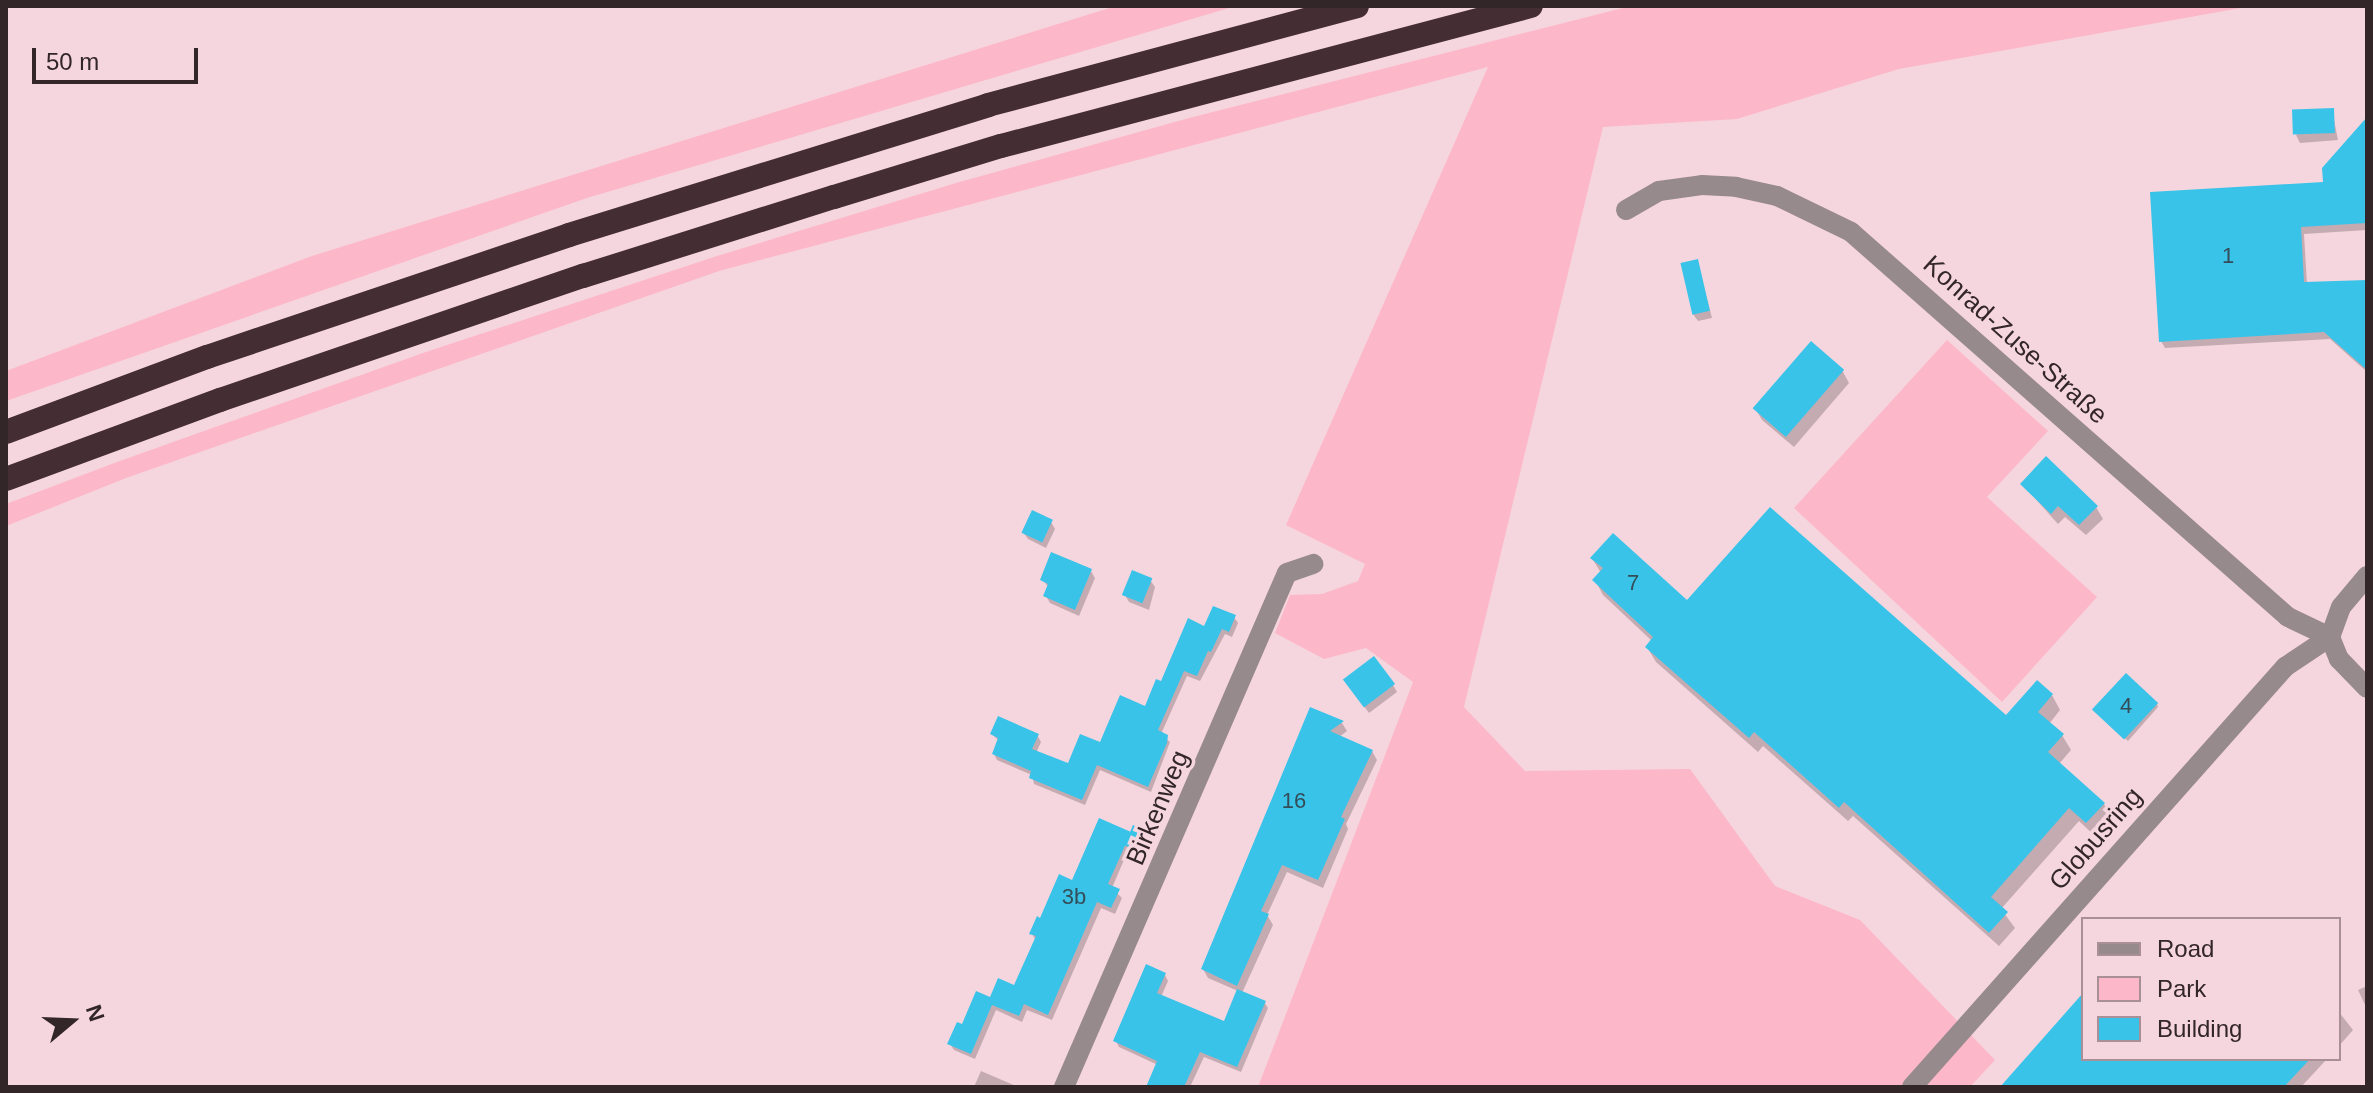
<!DOCTYPE html>
<meta charset="utf-8">
<style>
body{margin:0}
#map{position:relative;width:2373px;height:1093px;overflow:hidden;background:#f6d6de;font-family:Arial,sans-serif}
div>[style]{position:absolute}
.green>*{inset:0;background:#fcb7c9}
.shadow>*{inset:0;background:#0003}
.building>*{inset:0;background:#39c3e8;transform-origin:0 0}
.minor>*{height:20px;margin:-10px;padding:0 10px;transform-origin:10px;border-radius:10px;background:#978a8d}
.highway>*{height:24px;margin:-12px;padding:0 12px;transform-origin:12px;border-radius:12px;background:#452d34}
span{translate:-50% -50%;white-space:nowrap;text-align:center;line-height:1.15;-webkit-text-stroke:7px #f6d6de;paint-order:stroke}
.number-label{font-size:22px;color:#344d59}
.number-label span{-webkit-text-stroke-width:0}
.street-label{font-size:26px;color:#322629}
.frame{position:absolute;inset:0;border:8px solid #322629;pointer-events:none}
.legend{position:absolute;left:2081px;top:917px;width:260px;height:144px;box-sizing:border-box;background:#f6d6de;border:2px solid #a89096;margin:0;padding:10px 14px;list-style:none;font-size:24px;color:#322629}
.legend li{display:flex;align-items:center;gap:16px;height:40px}
.legend b{width:40px;border:2px solid #a89096}
.north{position:absolute;left:32px;top:981px;width:80px;height:80px;-webkit-text-stroke:6px #f6d6de;paint-order:stroke;rotate:71deg;font-size:22px;font-weight:700;line-height:32px;text-align:center;color:#322629}
.north::after{content:'';display:block;margin:auto;width:28px;height:36px;background:#322629;clip-path:polygon(50% 0,100% 100%,50% 72%,0 100%)}
.scale{position:absolute;left:32px;top:48px;width:166px;height:36px;box-sizing:border-box;border:4px solid #322629;border-top:0;padding-left:10px;font-size:24px;line-height:28px;white-space:nowrap;color:#322629;-webkit-text-stroke:6px #f6d6de;paint-order:stroke}
</style>
<div id="map">
<div class="green">
<div style="clip-path:polygon(1116px 6px,1236px 6px,587px 198px,6px 401px,6px 371px,312px 256px)"></div>
<div style="clip-path:polygon(1631px 6px,2252px 6px,1899px 69px,1737px 119px,1603px 127px,1464px 707px,1525px 771px,1690px 769px,1775px 886px,1860px 920px,1995px 1060px,1970px 1087px,1258px 1087px,1413px 682px,1366px 648px,1324px 659px,1275px 633px,1290px 595px,1322px 594px,1358px 581px,1365px 564px,1286px 525px,1488px 67px,719px 271px,126px 478px,6px 526px,6px 504px,117px 462px,423px 353px,717px 256px,956px 183px,1189px 118px)"></div>
<div style="clip-path:polygon(1947px 340px,2048px 431px,1987px 497px,2097px 597px,2002px 702px,1794px 508px)"></div>
</div>
<div class="shadow">
<div style="clip-path:polygon(2332px 110px,2338px 140px,2300px 143px,2296px 135px)"></div>
<div style="clip-path:polygon(2367px 120px,2367px 230px,2304px 234px,2307px 284px,2367px 282px,2367px 372px,2330px 339px,2165px 348px,2161px 341px,2325px 184px)"></div>
<div style="clip-path:polygon(1697px 261px,1712px 318px,1698px 321px,1693px 314px)"></div>
<div style="clip-path:polygon(1811px 344px,1843px 372px,1849px 383px,1794px 447px,1762px 420px,1755px 408px)"></div>
<div style="clip-path:polygon(2022px 484px,2096px 507px,2103px 519px,2086px 535px,2065px 517px,2058px 524px)"></div>
<div style="clip-path:polygon(1051px 522px,1055px 529px,1046px 548px,1028px 539px,1023px 532px)"></div>
<div style="clip-path:polygon(1592px 558px,1687px 603px,2006px 718px,2052px 695px,2060px 710px,2049px 724px,2062px 735px,2071px 750px,2059px 764px,2104px 804px,2112px 819px,2096px 837px,2079px 821px,2001px 909px,2015px 928px,1999px 946px,1853px 816px,1848px 821px,1763px 746px,1758px 752px,1656px 662px,1647px 647px,1652px 641px,1603px 595px,1595px 580px,1601px 573px)"></div>
<div style="clip-path:polygon(1091px 571px,1095px 578px,1079px 616px,1050px 603px,1046px 596px,1049px 588px,1042px 579px)"></div>
<div style="clip-path:polygon(1150px 580px,1155px 587px,1149px 610px,1129px 602px,1125px 595px)"></div>
<div style="clip-path:polygon(1234px 617px,1238px 623px,1232px 637px,1225px 634px,1200px 681px,1187px 676px,1161px 734px,1170px 742px,1151px 792px,1100px 770px,1085px 805px,1034px 784px,1032px 775px,997px 760px,994px 754px,999px 741px,992px 734px,1037px 735px,1041px 742px,1036px 753px,1069px 766px,1146px 708px,1205px 628px)"></div>
<div style="clip-path:polygon(1393px 685px,1397px 692px,1369px 713px,1349px 686px)"></div>
<div style="clip-path:polygon(2157px 704px,2158px 707px,2128px 741px,2097px 713px)"></div>
<div style="clip-path:polygon(1311px 709px,1342px 723px,1347px 731px,1339px 737px,1372px 751px,1377px 760px,1346px 824px,1348px 829px,1323px 888px,1287px 872px,1267px 915px,1273px 925px,1242px 993px,1264px 1002px,1268px 1008px,1241px 1072px,1204px 1057px,1190px 1087px,1148px 1087px,1158px 1065px,1119px 1047px,1116px 1041px,1165px 975px,1168px 981px,1161px 997px,1225px 1024px,1238px 991px,1208px 978px,1203px 969px)"></div>
<div style="clip-path:polygon(1129px 833px,1151px 835px,1155px 841px,1147px 858px,1129px 848px,1112px 888px,1122px 898px,1115px 914px,1101px 908px,1052px 1020px,1027px 1010px,1022px 1022px,996px 1010px,975px 1059px,954px 1050px,950px 1044px,963px 1027px,992px 999px,1015px 988px,1036px 941px,1032px 934px,1041px 920px,1073px 883px)"></div>
<div style="clip-path:polygon(2367px 986px,2367px 1009px,2358px 990px)"></div>
<div style="clip-path:polygon(2083px 998px,2083px 1059px,2327px 1059px,2301px 1087px,2003px 1087px)"></div>
<div style="clip-path:polygon(2339px 1012px,2353px 1030px,2339px 1046px)"></div>
<div style="clip-path:polygon(981px 1071px,1016px 1086px,1016px 1087px,974px 1087px)"></div>
</div>
<div class="building">
<div style="left:2334px;top:108px;width:25px;height:42px;rotate:88deg"></div>
<div style="clip-path:polygon(2367px 117px,2367px 223px,2301px 227px,2304px 282px,2367px 280px,2367px 370px,2324px 332px,2159px 342px,2150px 192px,2323px 182px,2322px 168px)"></div>
<div style="left:1698px;top:259px;width:53px;height:18px;rotate:77deg"></div>
<div style="left:1811px;top:341px;width:44px;height:89px;rotate:41deg"></div>
<div style="clip-path:polygon(2046px 456px,2098px 506px,2079px 525px,2058px 506px,2051px 514px,2020px 484px)"></div>
<div style="clip-path:polygon(1770px 507px,2006px 715px,2037px 680px,2053px 694px,2038px 712px,2064px 734px,2048px 752px,2105px 803px,2086px 823px,2069px 808px,1991px 897px,2008px 912px,1989px 933px,1844px 802px,1839px 808px,1754px 732px,1749px 738px,1645px 647px,1653px 637px,1592px 580px,1603px 568px,1590px 558px,1613px 533px,1687px 600px)"></div>
<div style="left:1032px;top:510px;width:23px;height:25px;rotate:25deg"></div>
<div style="clip-path:polygon(1051px 552px,1092px 569px,1075px 610px,1043px 596px,1048px 584px,1040px 580px)"></div>
<div style="left:1132px;top:570px;width:22px;height:27px;rotate:22deg"></div>
<div style="clip-path:polygon(1213px 606px,1236px 615px,1229px 632px,1222px 629px,1211px 652px,1208px 651px,1197px 676px,1184px 671px,1158px 730px,1168px 735px,1167px 743px,1148px 787px,1097px 765px,1082px 800px,1029px 778px,1031px 771px,992px 754px,998px 738px,990px 734px,998px 716px,1039px 734px,1032px 749px,1068px 763px,1080px 734px,1100px 742px,1120px 695px,1145px 706px,1156px 679px,1161px 681px,1188px 618px,1204px 626px)"></div>
<div style="left:1374px;top:656px;width:35px;height:39px;rotate:53deg"></div>
<div style="left:2126px;top:673px;width:44px;height:50px;rotate:43deg"></div>
<div style="clip-path:polygon(1310px 707px,1344px 721px,1330px 731px,1373px 750px,1341px 817px,1345px 819px,1318px 880px,1282px 865px,1261px 911px,1269px 914px,1237px 986px,1201px 969px)"></div>
<div style="clip-path:polygon(1099px 818px,1131px 832px,1108px 884px,1120px 889px,1111px 908px,1097px 902px,1048px 1015px,1024px 1004px,1019px 1016px,992px 1005px,971px 1054px,947px 1044px,957px 1022px,962px 1024px,976px 991px,990px 997px,998px 978px,1014px 985px,1036px 936px,1029px 934px,1037px 916px,1040px 918px,1059px 874px,1072px 880px)"></div>
<div style="left:1133px;top:825px;width:21px;height:22px;rotate:23deg"></div>
<div style="clip-path:polygon(1146px 964px,1166px 973px,1157px 993px,1224px 1021px,1237px 989px,1266px 1001px,1237px 1067px,1200px 1052px,1184px 1087px,1146px 1087px,1157px 1061px,1113px 1041px)"></div>
<div style="clip-path:polygon(2083px 993px,2083px 1059px,2310px 1059px,2284px 1087px,2000px 1087px)"></div>
</div>
<div class="minor">
<div style="left:1626px;top:210px;width:38px;rotate:-30deg"></div>
<div style="left:1659px;top:191px;width:43px;rotate:-7.9deg"></div>
<div style="left:1702px;top:185px;width:34px;rotate:3deg"></div>
<div style="left:1736px;top:187px;width:42px;rotate:12.4deg"></div>
<div style="left:1777px;top:196px;width:82px;rotate:25.9deg"></div>
<div style="left:1851px;top:232px;width:582px;rotate:41.38deg"></div>
<div style="left:2288px;top:617px;width:47px;rotate:25.5deg"></div>
<div style="left:2367px;top:576px;width:40px;rotate:130deg"></div>
<div style="left:2341px;top:607px;width:32px;rotate:110deg"></div>
<div style="left:2330px;top:637px;width:24px;rotate:68deg"></div>
<div style="left:2339px;top:659px;width:40px;rotate:46deg"></div>
<div style="left:1064px;top:1087px;width:560px;rotate:-66.55deg"></div>
<div style="left:1287px;top:573px;width:28px;rotate:-19deg"></div>
<div style="left:1912px;top:1087px;width:562px;rotate:-48.39deg"></div>
<div style="left:2285px;top:667px;width:54px;rotate:-33.7deg"></div>
</div>
<div class="highway">
<div style="left:6px;top:432px;width:215px;rotate:-20.5deg"></div>
<div style="left:207px;top:357px;width:382px;rotate:-18.6deg"></div>
<div style="left:569px;top:235px;width:439px;rotate:-17.2deg"></div>
<div style="left:988px;top:105px;width:382px;rotate:-15deg"></div>
<div style="left:6px;top:479px;width:228px;rotate:-20.3deg"></div>
<div style="left:220px;top:400px;width:384px;rotate:-18.9deg"></div>
<div style="left:583px;top:276px;width:263px;rotate:-17.5deg"></div>
<div style="left:834px;top:197px;width:175px;rotate:-17deg"></div>
<div style="left:1001px;top:146px;width:548px;rotate:-14.8deg"></div>
</div>
<div class="number-label">
<span style="left:2228px;top:256px">1</span>
<span style="left:1633px;top:583px">7</span>
<span style="left:2126px;top:706px">4</span>
<span style="left:1294px;top:801px">16</span>
<span style="left:1074px;top:897px">3b</span>
</div>
<div class="street-label">
<span style="left:2015px;top:340px;rotate:42deg">Konrad-Zuse-Straße</span>
<span style="left:1158px;top:808px;rotate:-67deg">Birkenweg</span>
<span style="left:2096px;top:839px;rotate:-49deg">Globusring</span>
</div>
<div class="frame"></div>
<ul class="legend">
<li><b style="height:10px;background:#978a8d"></b>Road</li>
<li><b style="height:22px;background:#fcb7c9"></b>Park</li>
<li><b style="height:22px;background:#39c3e8"></b>Building</li>
</ul>
<div class="north">N</div>
<div class="scale">50 m</div>
</div>
